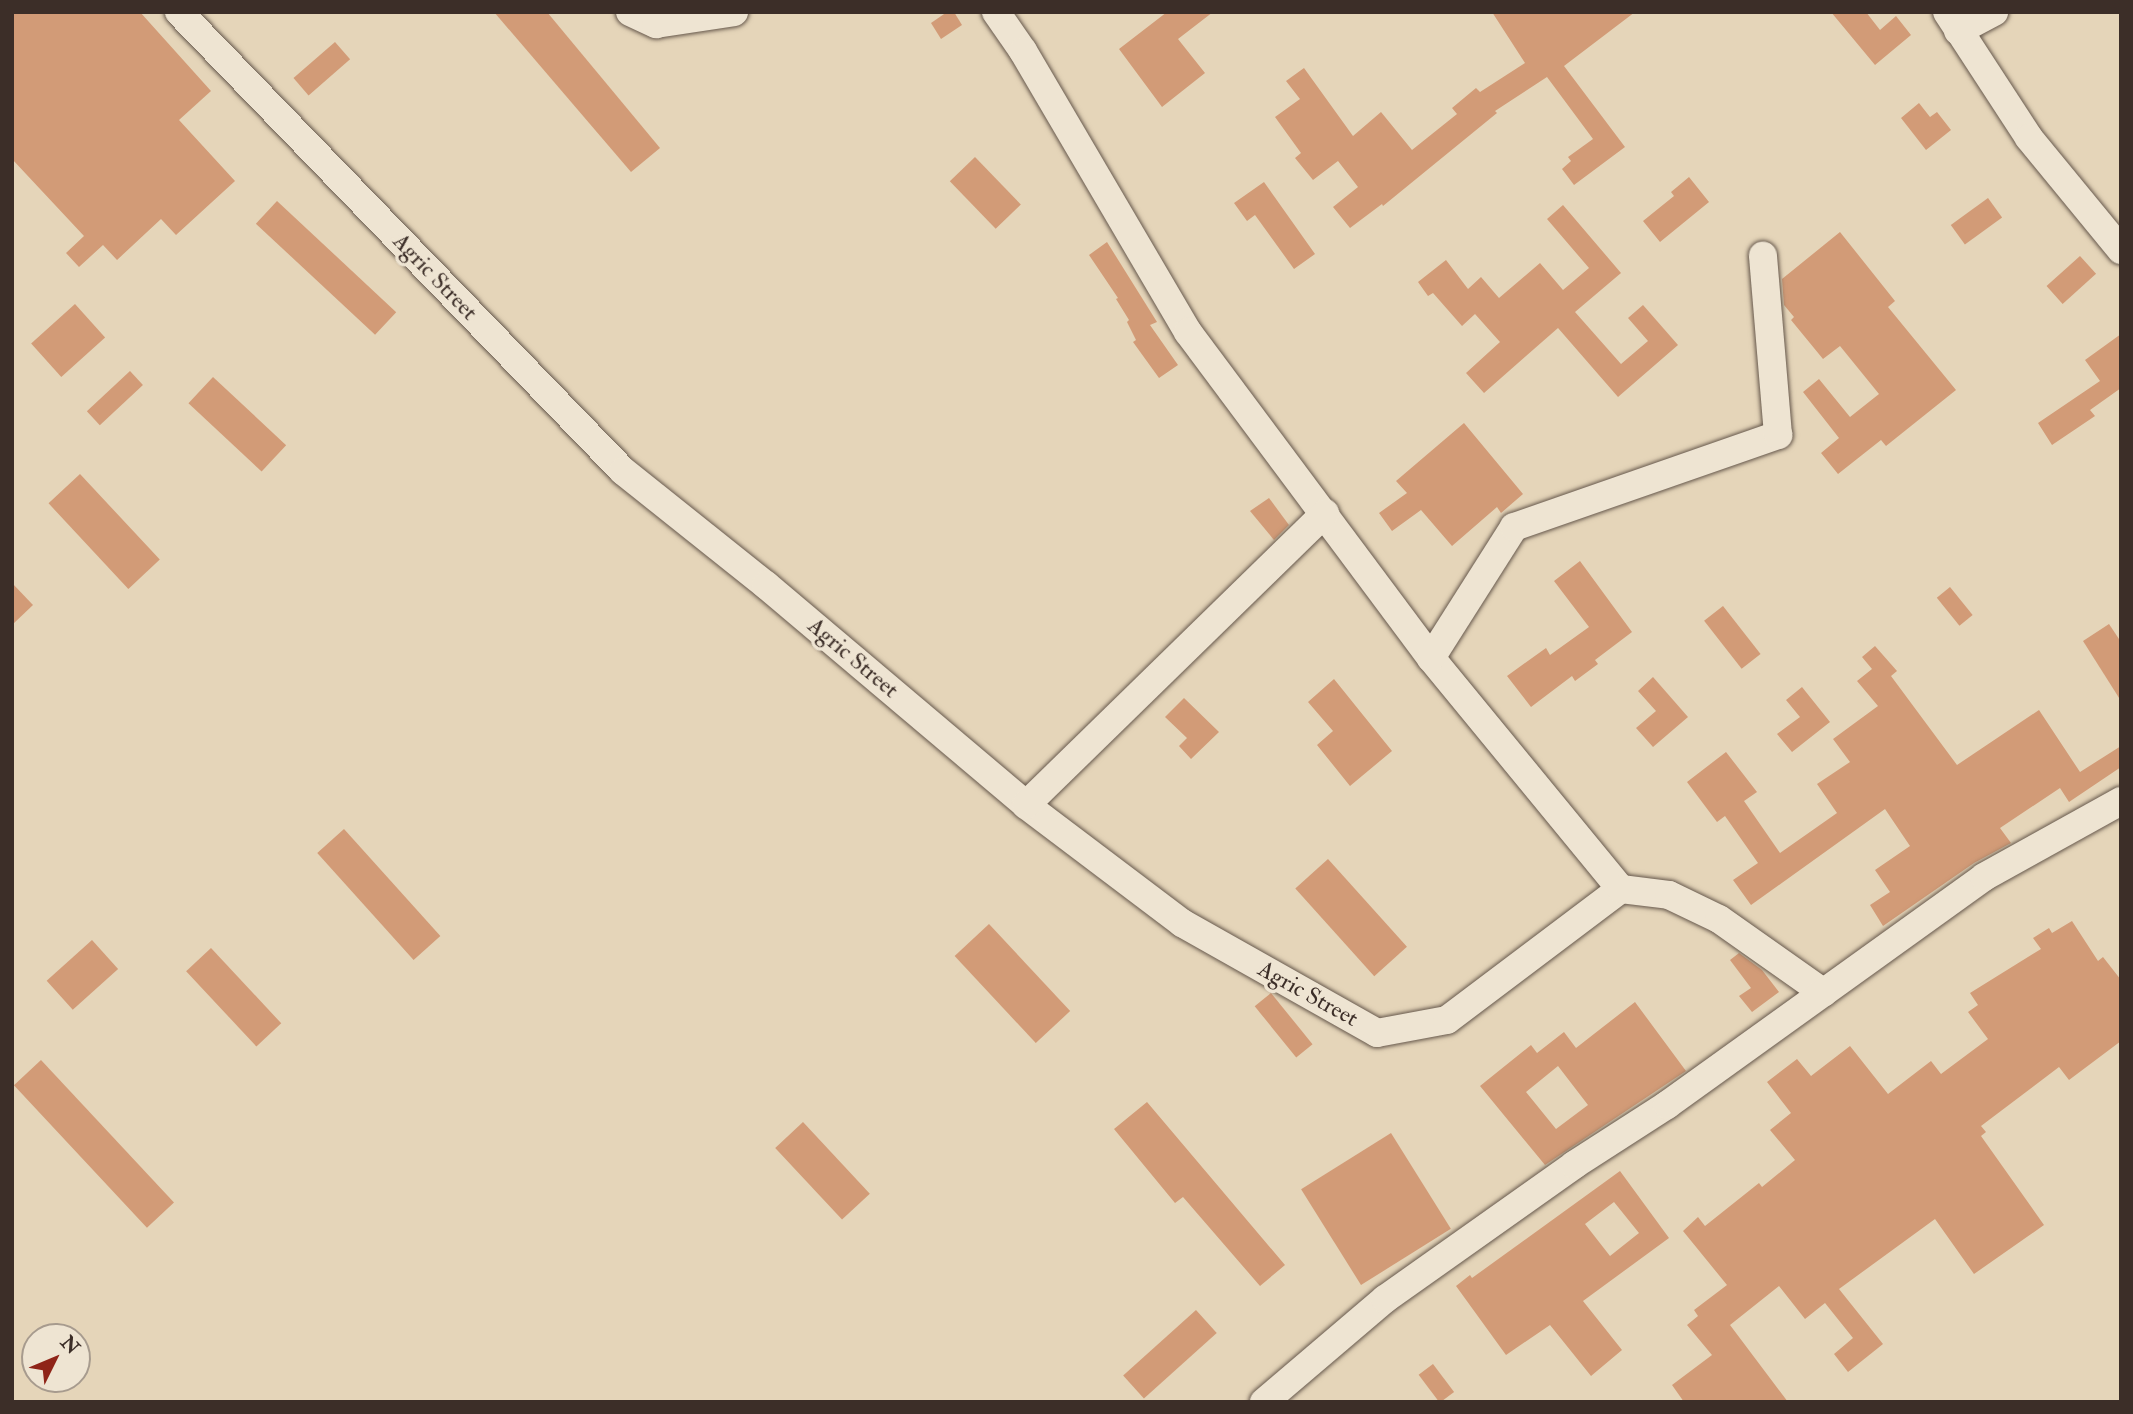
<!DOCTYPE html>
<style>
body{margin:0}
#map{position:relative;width:2133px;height:1414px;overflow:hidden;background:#e5d5b9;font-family:"IM FELL Double Pica",serif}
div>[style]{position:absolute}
.building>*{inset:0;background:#d29b77;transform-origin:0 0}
.roads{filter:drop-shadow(0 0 2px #66584c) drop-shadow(0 0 2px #66584c)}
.minor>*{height:28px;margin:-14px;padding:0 14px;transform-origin:14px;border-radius:14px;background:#eee4d2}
span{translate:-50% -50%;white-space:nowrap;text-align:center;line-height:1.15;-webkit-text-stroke:7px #eee4d2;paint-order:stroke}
.street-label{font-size:23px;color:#3c2e28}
.frame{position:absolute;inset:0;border:14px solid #3c2e28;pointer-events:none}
.north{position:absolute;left:21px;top:1323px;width:70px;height:70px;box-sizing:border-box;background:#eee4d2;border:2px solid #a79b8e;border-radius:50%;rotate:47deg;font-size:19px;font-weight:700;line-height:28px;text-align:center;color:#3c2e28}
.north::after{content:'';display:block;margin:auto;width:24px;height:32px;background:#8f2418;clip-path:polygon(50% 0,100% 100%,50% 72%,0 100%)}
</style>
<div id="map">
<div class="building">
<div style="clip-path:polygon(12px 12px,140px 12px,211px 91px,179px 120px,235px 181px,176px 235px,161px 219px,117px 260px,103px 245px,79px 267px,66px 253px,84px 236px,12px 159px)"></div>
<div style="clip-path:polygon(494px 12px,547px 12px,660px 148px,631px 172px)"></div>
<div style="clip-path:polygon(947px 12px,954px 12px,962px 25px,941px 39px,931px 23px)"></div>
<div style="clip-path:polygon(1167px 12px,1213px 12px,1178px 39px,1205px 73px,1162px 107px,1119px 49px)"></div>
<div style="clip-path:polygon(1492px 12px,1635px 12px,1564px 66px,1625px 147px,1574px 185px,1562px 169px,1571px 161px,1568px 157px,1593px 139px,1547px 77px,1495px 111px,1497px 113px,1383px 206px,1382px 204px,1350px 228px,1333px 207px,1358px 187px,1338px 161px,1313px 180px,1295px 158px,1301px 153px,1275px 117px,1300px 99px,1286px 81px,1304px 68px,1353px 136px,1381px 112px,1412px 150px,1457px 114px,1452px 108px,1476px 88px,1480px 92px,1525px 63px)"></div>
<div style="clip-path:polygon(1831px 12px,1866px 12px,1880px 30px,1896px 16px,1911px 35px,1875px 65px)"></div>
<div style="left:335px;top:42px;width:23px;height:55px;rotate:49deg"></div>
<div style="clip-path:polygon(1919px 103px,1930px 117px,1937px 112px,1951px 130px,1926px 150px,1901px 118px)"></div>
<div style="left:975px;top:157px;width:66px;height:35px;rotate:46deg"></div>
<div style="clip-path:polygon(1689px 177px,1709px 202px,1660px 242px,1643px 221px,1674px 196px,1671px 192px)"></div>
<div style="clip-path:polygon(1264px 182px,1315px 254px,1294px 269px,1255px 215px,1247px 221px,1234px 203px)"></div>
<div style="left:1988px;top:198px;width:24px;height:46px;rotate:54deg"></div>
<div style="left:277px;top:201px;width:163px;height:31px;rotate:43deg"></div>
<div style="clip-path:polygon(1563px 205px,1621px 273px,1575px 312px,1621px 364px,1648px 341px,1628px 318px,1643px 305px,1678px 345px,1618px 397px,1558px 328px,1484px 393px,1466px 373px,1500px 342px,1475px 314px,1462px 326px,1433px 293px,1428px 296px,1418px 282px,1446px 260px,1468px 289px,1481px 277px,1499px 298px,1540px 263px,1563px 290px,1589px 268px,1547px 219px)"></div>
<div style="clip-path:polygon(1840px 232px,1895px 301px,1888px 307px,1956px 390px,1886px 446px,1881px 440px,1838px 474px,1821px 453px,1839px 438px,1803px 392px,1819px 379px,1850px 417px,1879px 394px,1840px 346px,1823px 359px,1791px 320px,1794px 317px,1784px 305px,1782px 279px)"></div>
<div style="clip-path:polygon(1107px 242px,1157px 322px,1150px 325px,1178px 365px,1159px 378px,1133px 342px,1136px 340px,1127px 322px,1129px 320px,1116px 299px,1118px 298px,1089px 255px)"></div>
<div style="left:2080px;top:256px;width:24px;height:45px;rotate:48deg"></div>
<div style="left:75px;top:304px;width:45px;height:59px;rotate:48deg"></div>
<div style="clip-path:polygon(2121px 334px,2121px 388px,2090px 410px,2095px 416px,2052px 445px,2038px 423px,2100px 381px,2085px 360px)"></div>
<div style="left:130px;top:371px;width:19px;height:59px;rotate:47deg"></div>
<div style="left:213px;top:377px;width:100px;height:36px;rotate:43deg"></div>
<div style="clip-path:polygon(1464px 423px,1523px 494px,1501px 513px,1497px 507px,1452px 546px,1421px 510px,1392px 531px,1379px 513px,1407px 493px,1396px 481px)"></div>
<div style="left:80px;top:474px;width:117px;height:43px;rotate:47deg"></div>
<div style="clip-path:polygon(1269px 498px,1289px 525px,1274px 540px,1250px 511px)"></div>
<div style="clip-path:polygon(1580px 561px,1632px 632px,1595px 660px,1598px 664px,1575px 681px,1572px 676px,1531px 707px,1507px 676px,1546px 648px,1550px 655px,1589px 627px,1554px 581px)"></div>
<div style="clip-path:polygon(12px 583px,33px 605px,12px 625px)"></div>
<div style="left:1950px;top:587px;width:36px;height:17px;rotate:51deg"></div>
<div style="left:1723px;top:606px;width:61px;height:24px;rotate:52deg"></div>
<div style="clip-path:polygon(2109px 624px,2121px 642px,2121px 701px,2083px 641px)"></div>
<div style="clip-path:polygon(1875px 646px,1897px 671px,1891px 676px,1957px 765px,2039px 710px,2080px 772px,2121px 746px,2121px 767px,2069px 802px,2060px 788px,2000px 828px,2011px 843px,1974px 863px,1883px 926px,1870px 905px,1890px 892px,1875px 870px,1910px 846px,1885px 809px,1751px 905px,1733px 880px,1758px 863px,1725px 816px,1717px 822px,1687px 782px,1726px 752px,1757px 792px,1744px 801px,1780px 853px,1837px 813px,1817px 784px,1850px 762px,1833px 739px,1878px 706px,1857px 681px,1872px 669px,1862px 657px)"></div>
<div style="clip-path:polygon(1653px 677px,1688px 717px,1653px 747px,1636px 728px,1656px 711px,1638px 691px)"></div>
<div style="clip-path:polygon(1334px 679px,1392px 751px,1350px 786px,1317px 745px,1333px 731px,1308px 702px)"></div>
<div style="clip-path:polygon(1802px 687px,1830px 722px,1792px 752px,1777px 734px,1800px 717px,1786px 700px)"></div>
<div style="clip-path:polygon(1184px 698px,1219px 732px,1191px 759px,1179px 746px,1187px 738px,1165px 717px)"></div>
<div style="left:344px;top:829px;width:144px;height:36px;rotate:48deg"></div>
<div style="left:1328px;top:859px;width:118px;height:44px;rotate:48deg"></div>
<div style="clip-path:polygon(2072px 921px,2098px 961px,2103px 957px,2121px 980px,2121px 1041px,2069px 1080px,2059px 1067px,1981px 1126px,1986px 1132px,1981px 1136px,2044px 1225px,1974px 1274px,1935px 1219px,1839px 1289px,1883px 1344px,1848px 1372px,1834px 1354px,1853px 1338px,1825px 1303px,1805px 1319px,1779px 1286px,1730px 1325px,1788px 1402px,1684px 1402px,1672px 1385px,1712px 1355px,1687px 1325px,1698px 1316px,1694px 1310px,1727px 1285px,1683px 1231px,1698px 1217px,1705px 1226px,1759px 1183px,1762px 1187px,1795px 1160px,1770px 1130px,1791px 1113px,1767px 1082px,1797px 1059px,1811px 1076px,1850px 1046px,1888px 1094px,1931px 1061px,1941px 1074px,1988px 1039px,1968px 1012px,1978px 1005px,1970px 993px,2041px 949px,2033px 938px,2049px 928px,2052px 933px)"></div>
<div style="left:989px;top:924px;width:119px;height:47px;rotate:47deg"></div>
<div style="left:92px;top:940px;width:39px;height:61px;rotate:48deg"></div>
<div style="left:211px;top:948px;width:103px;height:34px;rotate:47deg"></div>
<div style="clip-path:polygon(1739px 953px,1762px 970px,1779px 992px,1752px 1012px,1739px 996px,1751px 988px,1730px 960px)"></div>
<div style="left:1271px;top:993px;width:66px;height:21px;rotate:51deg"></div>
<div style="clip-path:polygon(evenodd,1635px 1002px,1686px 1071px,1545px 1165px,1480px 1086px,1531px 1045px,1537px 1053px,1564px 1032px,1576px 1048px,1635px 1002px,1558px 1066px,1588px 1105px,1556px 1129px,1526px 1092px,1558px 1066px)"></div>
<div style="left:41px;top:1060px;width:195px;height:37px;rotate:47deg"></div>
<div style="clip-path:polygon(1147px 1102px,1285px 1265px,1260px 1286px,1183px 1197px,1175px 1203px,1114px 1129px)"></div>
<div style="left:803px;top:1122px;width:98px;height:38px;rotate:47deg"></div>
<div style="left:1391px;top:1133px;width:113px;height:106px;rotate:58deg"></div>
<div style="clip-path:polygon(evenodd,1620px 1171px,1669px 1238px,1583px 1301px,1622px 1350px,1591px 1376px,1550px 1325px,1506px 1355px,1456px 1286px,1470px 1275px,1472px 1278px,1620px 1171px,1614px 1202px,1639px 1233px,1610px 1256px,1585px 1224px,1614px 1202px)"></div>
<div style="left:1196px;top:1310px;width:31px;height:98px;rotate:48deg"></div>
<div style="left:1433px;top:1364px;width:35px;height:18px;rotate:53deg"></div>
</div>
<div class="roads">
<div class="minor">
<div style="left:179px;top:12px;width:639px;rotate:45.95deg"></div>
<div style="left:623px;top:471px;width:183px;rotate:38.6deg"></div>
<div style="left:766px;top:585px;width:341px;rotate:40.2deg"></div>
<div style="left:1026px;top:805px;width:196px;rotate:37.1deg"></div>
<div style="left:1182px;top:923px;width:224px;rotate:29.4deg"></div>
<div style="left:1377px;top:1033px;width:71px;rotate:-10.5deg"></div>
<div style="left:1447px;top:1020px;width:218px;rotate:-37deg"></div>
<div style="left:630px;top:12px;width:29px;rotate:25deg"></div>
<div style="left:656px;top:24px;width:79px;rotate:-8.7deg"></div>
<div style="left:996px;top:12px;width:47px;rotate:55.3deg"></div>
<div style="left:1023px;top:51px;width:326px;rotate:59.6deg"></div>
<div style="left:1188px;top:332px;width:407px;rotate:53.3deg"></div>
<div style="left:1431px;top:658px;width:299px;rotate:50.6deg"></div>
<div style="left:1621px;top:889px;width:48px;rotate:7.1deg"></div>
<div style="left:1669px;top:895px;width:55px;rotate:25.6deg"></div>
<div style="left:1719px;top:919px;width:128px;rotate:35.2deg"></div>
<div style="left:1947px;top:12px;width:150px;rotate:56.9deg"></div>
<div style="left:2029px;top:138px;width:145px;rotate:50.6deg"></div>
<div style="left:1958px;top:31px;width:41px;rotate:-27.8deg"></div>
<div style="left:1431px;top:658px;width:155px;rotate:-57.6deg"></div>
<div style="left:1514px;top:527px;width:280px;rotate:-19.2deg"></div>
<div style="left:1778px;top:435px;width:180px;rotate:-94.8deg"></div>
<div style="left:1026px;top:805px;width:418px;rotate:-44.3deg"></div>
<div style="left:1264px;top:1402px;width:159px;rotate:-40.4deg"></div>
<div style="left:1385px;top:1299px;width:232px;rotate:-35.3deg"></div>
<div style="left:1574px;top:1165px;width:111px;rotate:-32.8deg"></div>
<div style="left:1667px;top:1105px;width:390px;rotate:-35.7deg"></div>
<div style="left:1984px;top:877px;width:157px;rotate:-29deg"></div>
</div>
</div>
<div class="street-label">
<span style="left:435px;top:277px;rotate:46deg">Agric Street</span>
<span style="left:853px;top:658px;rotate:40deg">Agric Street</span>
<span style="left:1308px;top:994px;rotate:29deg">Agric Street</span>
</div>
<div class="frame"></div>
<div class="north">N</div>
</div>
